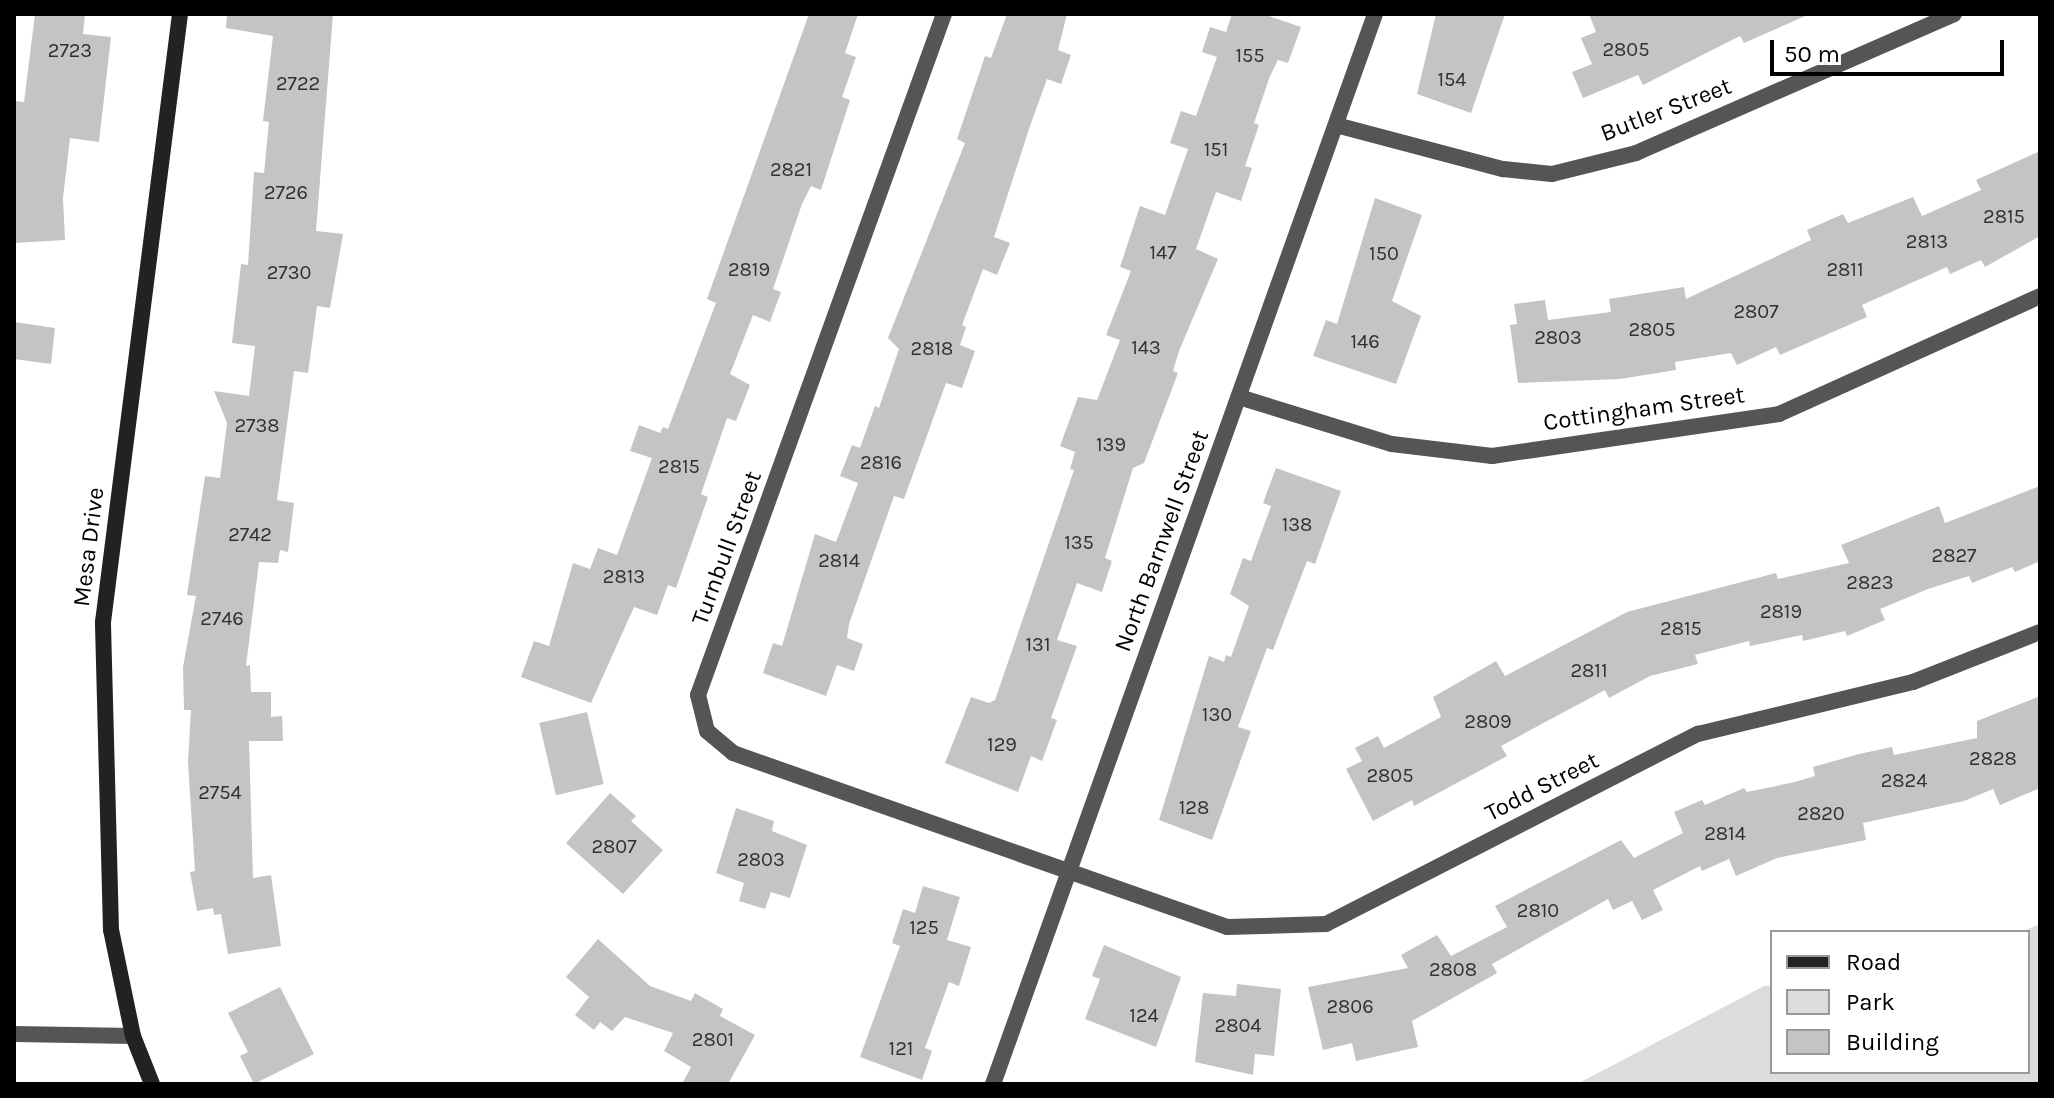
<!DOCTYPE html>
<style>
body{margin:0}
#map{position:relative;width:2054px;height:1098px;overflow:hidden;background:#fff;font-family:Karla,sans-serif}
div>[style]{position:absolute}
.green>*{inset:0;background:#dcdcdc}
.building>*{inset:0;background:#c4c4c4;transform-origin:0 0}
.minor>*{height:16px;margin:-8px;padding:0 8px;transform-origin:8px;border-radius:8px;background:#555}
.secondary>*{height:16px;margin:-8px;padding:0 8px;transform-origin:8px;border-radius:8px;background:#222}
span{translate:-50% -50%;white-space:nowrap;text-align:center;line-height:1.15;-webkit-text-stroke:7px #fff;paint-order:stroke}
.number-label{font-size:20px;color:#313131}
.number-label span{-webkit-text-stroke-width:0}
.street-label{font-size:24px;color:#000}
.frame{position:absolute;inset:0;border:16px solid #000;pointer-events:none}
.legend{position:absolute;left:1770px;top:930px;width:260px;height:144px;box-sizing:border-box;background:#fff;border:2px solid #999;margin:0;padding:10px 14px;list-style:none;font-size:24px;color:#000}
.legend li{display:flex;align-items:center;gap:16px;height:40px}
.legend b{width:40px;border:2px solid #999}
.scale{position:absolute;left:1770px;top:40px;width:234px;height:36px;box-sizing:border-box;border:4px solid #000;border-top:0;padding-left:10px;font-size:24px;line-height:28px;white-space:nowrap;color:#000;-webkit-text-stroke:6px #fff;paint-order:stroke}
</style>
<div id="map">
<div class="green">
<div style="clip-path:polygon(2040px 924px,2040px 1084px,1577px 1084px,1764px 986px,1772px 986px,1772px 1072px,2028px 1072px,2028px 932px,2021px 932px)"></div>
</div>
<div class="building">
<div style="clip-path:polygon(35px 14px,85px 14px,83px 34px,111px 37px,99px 142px,70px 138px,63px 198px,65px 240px,14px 243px,14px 101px,24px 102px)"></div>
<div style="clip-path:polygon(227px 14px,333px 14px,316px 231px,343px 234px,330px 308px,317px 306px,308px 373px,294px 371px,277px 500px,294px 503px,288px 552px,280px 550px,278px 563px,259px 562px,246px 666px,250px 665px,251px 692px,271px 692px,271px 717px,282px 716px,283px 741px,249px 741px,253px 878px,271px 875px,281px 946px,228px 954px,221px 914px,214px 915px,213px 908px,197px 911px,190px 872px,195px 871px,188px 762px,191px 710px,184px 710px,183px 667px,196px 596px,187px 595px,205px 476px,220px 478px,227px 423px,214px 391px,249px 396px,255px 346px,232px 343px,241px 264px,248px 265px,254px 172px,264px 173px,269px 122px,263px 121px,273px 36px,226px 28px)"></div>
<div style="clip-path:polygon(809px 14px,858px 14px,845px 53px,856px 57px,842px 97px,850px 100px,821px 190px,811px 186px,802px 204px,773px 289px,781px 292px,770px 322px,753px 315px,730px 374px,750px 385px,736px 421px,727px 418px,701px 494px,708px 497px,676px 588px,668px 585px,657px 615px,634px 607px,591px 703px,521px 677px,534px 641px,549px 646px,573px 563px,590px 569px,598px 548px,617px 555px,652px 458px,630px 451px,639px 425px,660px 433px,663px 427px,668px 429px,716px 303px,707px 299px)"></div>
<div style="clip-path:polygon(1007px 14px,1067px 14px,1058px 50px,1071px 55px,1061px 84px,1047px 79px,1030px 126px,994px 237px,1010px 243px,997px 275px,983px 269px,962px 325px,966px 327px,960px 345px,975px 351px,962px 388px,946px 383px,904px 499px,894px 496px,849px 624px,847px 638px,863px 644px,854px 671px,837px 665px,826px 696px,763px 673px,773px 643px,782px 646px,815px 534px,836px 542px,858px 483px,840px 476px,852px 445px,860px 448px,875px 406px,879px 408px,899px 349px,888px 338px,965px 143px,957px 139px,985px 56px,991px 58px)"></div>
<div style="clip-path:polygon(1232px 14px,1263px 14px,1301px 27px,1288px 63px,1278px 60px,1270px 76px,1254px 123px,1259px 125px,1245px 166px,1252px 168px,1241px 201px,1216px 192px,1196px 249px,1218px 259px,1179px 351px,1173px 371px,1178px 373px,1144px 463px,1133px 468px,1105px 558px,1112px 561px,1102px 592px,1077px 583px,1057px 640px,1077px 646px,1051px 718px,1057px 720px,1042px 761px,1031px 756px,1018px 792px,945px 763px,971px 697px,989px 703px,995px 700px,1074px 470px,1070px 469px,1075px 452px,1060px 446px,1078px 397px,1097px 400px,1120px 340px,1106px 335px,1131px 271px,1120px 267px,1140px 206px,1165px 215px,1188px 149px,1170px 143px,1181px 111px,1196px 116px,1217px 57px,1202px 52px,1210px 27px,1226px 32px)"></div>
<div style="clip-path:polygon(1436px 14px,1505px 14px,1471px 113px,1417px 94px)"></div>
<div style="clip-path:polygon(1589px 14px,1810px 14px,1744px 43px,1740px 36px,1643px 85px,1638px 75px,1583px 98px,1572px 72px,1592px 64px,1581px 38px,1596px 32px)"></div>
<div style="clip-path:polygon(2040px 151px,2040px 236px,1985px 267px,1981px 260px,1950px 274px,1947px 267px,1862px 305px,1867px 317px,1780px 355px,1776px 347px,1737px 365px,1731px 353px,1675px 362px,1676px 370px,1620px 379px,1518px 383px,1510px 325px,1517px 324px,1514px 304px,1545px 300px,1548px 320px,1611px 312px,1609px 299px,1684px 287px,1686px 299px,1811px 240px,1807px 230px,1843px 214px,1848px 223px,1913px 197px,1922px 216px,1981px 190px,1976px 180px)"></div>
<div style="clip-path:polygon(1375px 198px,1422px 215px,1392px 301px,1421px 316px,1396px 384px,1313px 356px,1326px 320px,1337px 324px)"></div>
<div style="clip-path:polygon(14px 322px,55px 328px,51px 364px,14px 359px)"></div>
<div style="clip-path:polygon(1276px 468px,1341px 491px,1315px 564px,1307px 561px,1273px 650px,1267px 648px,1238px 727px,1251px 731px,1212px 840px,1159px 820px,1209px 656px,1224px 662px,1226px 655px,1231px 657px,1249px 606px,1230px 594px,1243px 558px,1251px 561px,1271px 506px,1263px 503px)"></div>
<div style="clip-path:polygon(2040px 486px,2040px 561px,2015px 572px,2012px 567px,1972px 583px,1969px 576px,1928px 589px,1880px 609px,1885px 620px,1847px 636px,1845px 631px,1803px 641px,1802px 635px,1750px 646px,1749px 641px,1695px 655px,1698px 664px,1650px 676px,1609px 698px,1605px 690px,1501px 746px,1507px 756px,1414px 806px,1412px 800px,1373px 821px,1346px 769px,1362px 761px,1355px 748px,1378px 736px,1384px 748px,1441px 717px,1433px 697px,1496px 661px,1505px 676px,1627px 612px,1776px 573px,1778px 579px,1849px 563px,1841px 545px,1874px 532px,1939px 506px,1945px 523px)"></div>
<div style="clip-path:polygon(2040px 696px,2040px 788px,2000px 805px,1993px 789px,1964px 801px,1863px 823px,1866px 840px,1777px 858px,1736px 876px,1729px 859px,1702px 871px,1700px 866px,1653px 890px,1663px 910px,1642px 920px,1632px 901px,1613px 910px,1608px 899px,1492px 964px,1497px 973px,1412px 1021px,1418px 1047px,1356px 1061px,1352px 1043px,1323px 1050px,1308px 987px,1408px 968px,1401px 955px,1437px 935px,1451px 956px,1507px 927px,1495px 906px,1621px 840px,1634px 858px,1683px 833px,1674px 812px,1702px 800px,1705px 805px,1744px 788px,1747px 792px,1795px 782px,1815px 776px,1813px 767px,1859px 754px,1892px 747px,1894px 755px,1977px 738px,1977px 721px)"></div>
<div style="left:587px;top:712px;width:74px;height:49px;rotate:77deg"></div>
<div style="clip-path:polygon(610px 793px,636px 816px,631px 821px,663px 850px,623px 894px,566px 843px)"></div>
<div style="clip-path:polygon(736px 808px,774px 821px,772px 831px,807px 845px,790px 898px,771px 892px,765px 909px,739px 901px,744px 883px,716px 873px)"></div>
<div style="clip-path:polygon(923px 886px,960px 897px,947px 940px,971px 947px,959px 986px,949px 982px,925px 1048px,932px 1051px,922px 1080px,860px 1057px,900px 946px,892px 943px,903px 909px,915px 913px)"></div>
<div style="clip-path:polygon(598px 939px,650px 986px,691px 1001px,695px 993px,723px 1009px,720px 1016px,755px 1035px,728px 1084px,682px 1084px,691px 1067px,664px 1051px,673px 1033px,625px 1017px,612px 1031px,600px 1022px,594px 1030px,575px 1015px,589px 997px,566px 977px)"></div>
<div style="clip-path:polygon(1104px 945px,1181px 977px,1156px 1047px,1085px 1019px,1100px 979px,1092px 976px)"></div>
<div style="clip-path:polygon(1237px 984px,1281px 989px,1274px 1056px,1255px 1054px,1253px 1075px,1195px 1062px,1203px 993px,1236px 996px)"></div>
<div style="clip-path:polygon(280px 987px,314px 1054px,254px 1084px,240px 1056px,248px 1052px,228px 1013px)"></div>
</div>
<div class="minor">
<div style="left:944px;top:14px;width:724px;rotate:109.86deg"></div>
<div style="left:698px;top:695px;width:37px;rotate:76deg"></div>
<div style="left:707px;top:731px;width:34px;rotate:40deg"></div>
<div style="left:733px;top:753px;width:524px;rotate:19.4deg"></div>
<div style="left:1227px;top:927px;width:99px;rotate:-1.7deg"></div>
<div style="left:1326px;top:924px;width:418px;rotate:-27.1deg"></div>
<div style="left:1698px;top:734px;width:221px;rotate:-13.6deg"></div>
<div style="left:1913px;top:682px;width:136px;rotate:-21.5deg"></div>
<div style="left:1336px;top:125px;width:173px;rotate:14.8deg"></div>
<div style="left:1503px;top:169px;width:49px;rotate:5.8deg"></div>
<div style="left:1552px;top:174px;width:87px;rotate:-14deg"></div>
<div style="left:1636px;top:153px;width:347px;rotate:-23.6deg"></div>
<div style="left:1239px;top:397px;width:160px;rotate:17.1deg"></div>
<div style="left:1392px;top:444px;width:101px;rotate:6.8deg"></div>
<div style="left:1492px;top:456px;width:290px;rotate:-8.3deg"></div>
<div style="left:1779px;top:414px;width:286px;rotate:-24.3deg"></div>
<div style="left:14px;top:1034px;width:119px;rotate:1deg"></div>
<div style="left:993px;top:1084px;width:1136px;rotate:-70.35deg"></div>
</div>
<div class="secondary">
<div style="left:152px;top:1084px;width:52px;rotate:-111.6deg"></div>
<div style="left:133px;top:1036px;width:108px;rotate:-101.7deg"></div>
<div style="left:111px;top:930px;width:308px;rotate:-91.5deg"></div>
<div style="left:103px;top:622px;width:613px;rotate:-82.78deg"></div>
</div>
<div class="number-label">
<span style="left:1626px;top:49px">2805</span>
<span style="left:70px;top:50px">2723</span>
<span style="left:1250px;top:55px">155</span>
<span style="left:1452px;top:79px">154</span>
<span style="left:298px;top:83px">2722</span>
<span style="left:1216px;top:149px">151</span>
<span style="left:791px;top:169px">2821</span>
<span style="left:286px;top:192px">2726</span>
<span style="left:2004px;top:216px">2815</span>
<span style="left:1927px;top:241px">2813</span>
<span style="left:1163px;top:252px">147</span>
<span style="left:1384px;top:253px">150</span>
<span style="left:749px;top:269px">2819</span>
<span style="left:1845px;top:269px">2811</span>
<span style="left:289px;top:272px">2730</span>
<span style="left:1756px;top:311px">2807</span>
<span style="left:1652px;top:329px">2805</span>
<span style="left:1558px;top:337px">2803</span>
<span style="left:1365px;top:341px">146</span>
<span style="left:1146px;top:347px">143</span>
<span style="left:932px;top:348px">2818</span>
<span style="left:257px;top:425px">2738</span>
<span style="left:1111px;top:444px">139</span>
<span style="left:881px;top:462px">2816</span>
<span style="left:679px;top:466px">2815</span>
<span style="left:1297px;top:524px">138</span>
<span style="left:250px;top:534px">2742</span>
<span style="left:1079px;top:542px">135</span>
<span style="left:1954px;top:555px">2827</span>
<span style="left:839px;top:560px">2814</span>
<span style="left:624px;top:576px">2813</span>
<span style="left:1870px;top:582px">2823</span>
<span style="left:1781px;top:611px">2819</span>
<span style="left:222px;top:618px">2746</span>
<span style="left:1681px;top:628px">2815</span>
<span style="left:1038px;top:644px">131</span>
<span style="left:1589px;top:670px">2811</span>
<span style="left:1217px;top:714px">130</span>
<span style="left:1488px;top:721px">2809</span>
<span style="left:1002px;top:744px">129</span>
<span style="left:1993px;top:758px">2828</span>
<span style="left:1390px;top:775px">2805</span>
<span style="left:1904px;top:780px">2824</span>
<span style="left:220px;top:792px">2754</span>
<span style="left:1194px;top:807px">128</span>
<span style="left:1821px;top:813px">2820</span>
<span style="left:1725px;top:833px">2814</span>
<span style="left:614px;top:846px">2807</span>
<span style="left:761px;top:859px">2803</span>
<span style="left:1538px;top:910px">2810</span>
<span style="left:924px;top:927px">125</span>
<span style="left:1453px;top:969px">2808</span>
<span style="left:1350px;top:1006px">2806</span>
<span style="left:1144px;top:1015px">124</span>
<span style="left:1238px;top:1025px">2804</span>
<span style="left:713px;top:1039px">2801</span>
<span style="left:901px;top:1048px">121</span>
</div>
<div class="street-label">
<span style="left:1666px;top:110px;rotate:-21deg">Butler Street</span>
<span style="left:1644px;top:409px;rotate:-8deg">Cottingham Street</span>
<span style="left:1162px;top:541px;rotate:-70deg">North Barnwell Street</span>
<span style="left:89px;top:547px;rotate:-83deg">Mesa Drive</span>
<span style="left:727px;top:548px;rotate:-70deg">Turnbull Street</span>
<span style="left:1542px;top:787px;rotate:-27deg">Todd Street</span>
</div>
<div class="frame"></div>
<ul class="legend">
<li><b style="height:10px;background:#222"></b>Road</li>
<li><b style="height:22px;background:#dcdcdc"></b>Park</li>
<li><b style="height:22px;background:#c4c4c4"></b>Building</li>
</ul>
<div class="scale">50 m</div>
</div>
